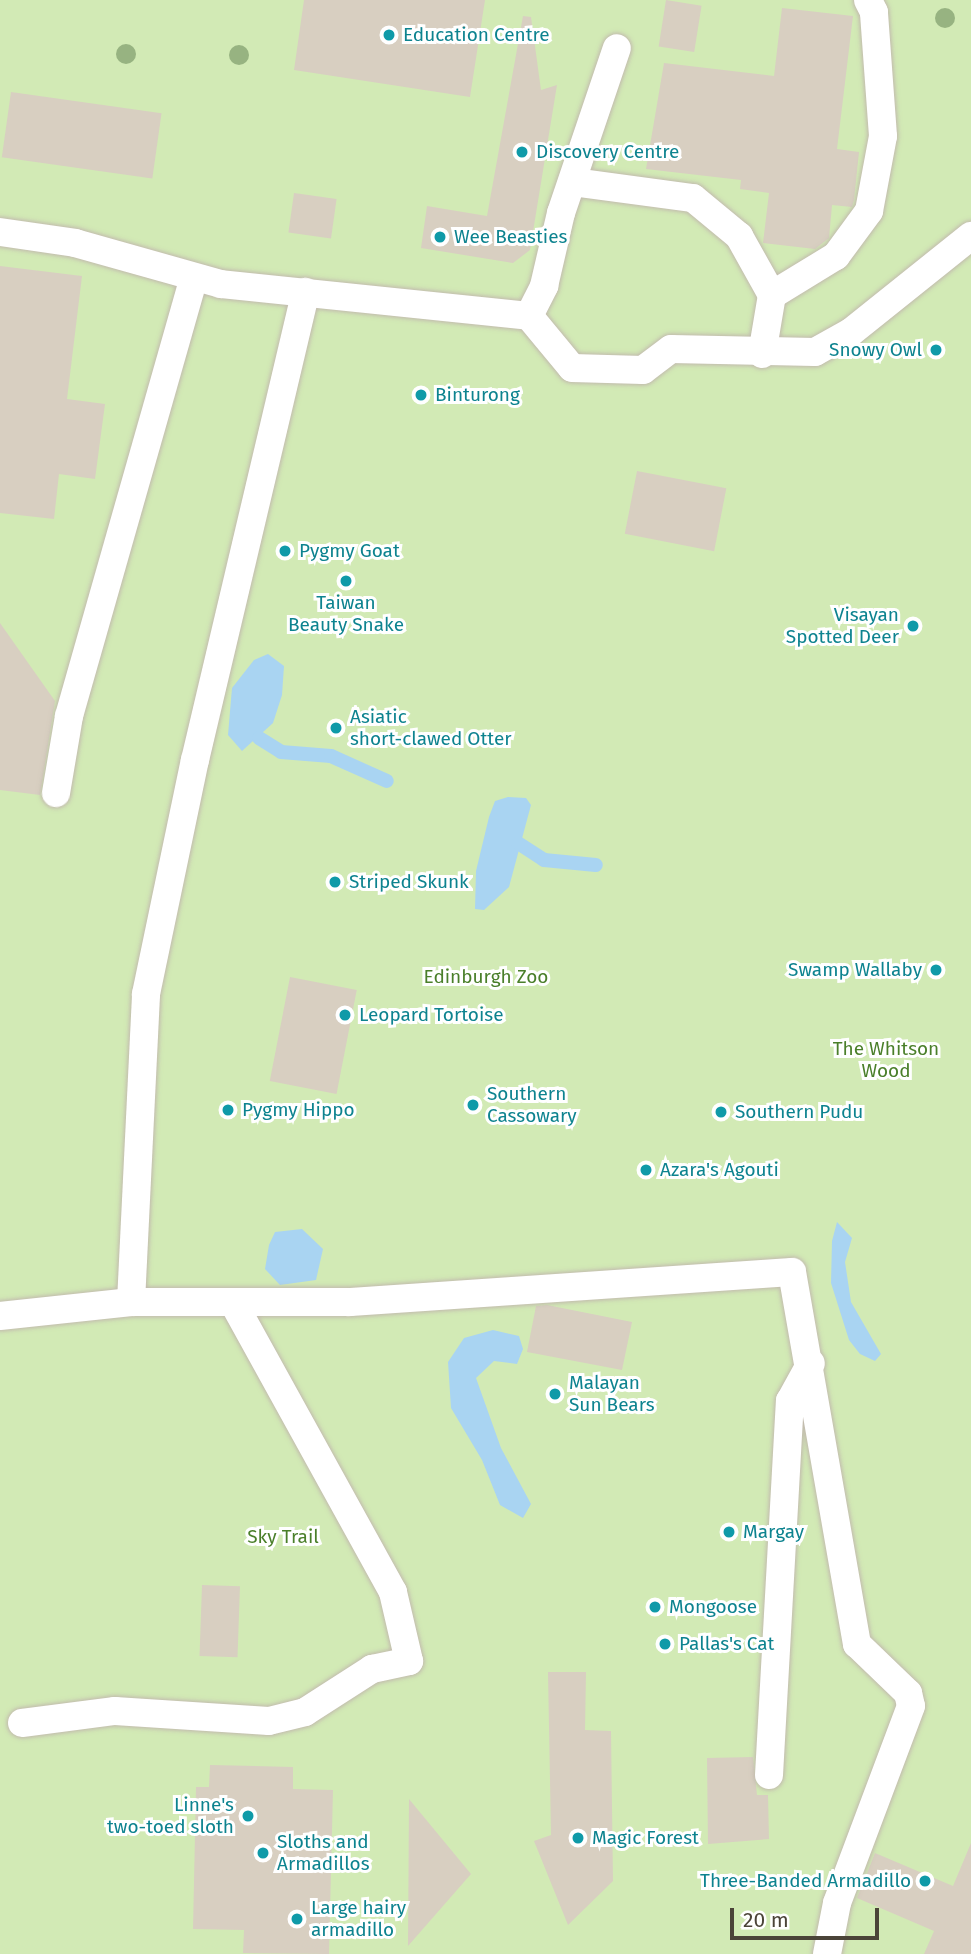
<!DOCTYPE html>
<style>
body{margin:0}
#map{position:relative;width:971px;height:1954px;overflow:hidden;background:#f6f3ec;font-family:"Fira Sans",sans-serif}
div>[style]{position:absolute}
.green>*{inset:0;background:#d2eab5;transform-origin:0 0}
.water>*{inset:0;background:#a9d4f2}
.stream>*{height:14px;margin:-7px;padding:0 7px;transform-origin:7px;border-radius:7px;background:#a9d4f2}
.building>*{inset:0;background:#d8cfc1;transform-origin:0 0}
.roads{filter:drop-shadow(0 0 2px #c2bbae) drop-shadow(0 0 2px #c2bbae)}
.service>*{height:28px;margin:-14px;padding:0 14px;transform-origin:14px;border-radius:14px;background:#fff}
.trees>*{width:20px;height:20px;margin:-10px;border-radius:50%;background:#97b381}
.dots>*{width:19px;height:19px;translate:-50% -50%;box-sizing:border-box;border:4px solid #fff;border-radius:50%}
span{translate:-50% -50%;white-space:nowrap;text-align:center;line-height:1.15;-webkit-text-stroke:6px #fff;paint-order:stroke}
.culture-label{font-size:19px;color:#0d838f}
.left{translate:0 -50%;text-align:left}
.right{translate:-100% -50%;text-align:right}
.park-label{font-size:19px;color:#4a7f2a}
.scale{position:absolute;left:730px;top:1908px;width:149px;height:32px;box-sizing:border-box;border:4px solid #4b4439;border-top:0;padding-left:9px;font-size:21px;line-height:24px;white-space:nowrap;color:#4b4439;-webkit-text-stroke:5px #fff;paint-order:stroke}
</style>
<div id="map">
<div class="green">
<div style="left:0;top:0;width:971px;height:1954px"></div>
</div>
<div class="water">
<div style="clip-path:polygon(268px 654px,284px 666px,282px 695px,273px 723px,242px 751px,228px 735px,232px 688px,254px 660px)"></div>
<div style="clip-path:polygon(508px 797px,526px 798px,531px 805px,509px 887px,484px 910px,475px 909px,476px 871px,489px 817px,495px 801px)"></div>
<div style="clip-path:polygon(837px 1222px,852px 1238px,845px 1262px,851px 1302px,881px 1354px,875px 1361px,860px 1354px,849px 1340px,831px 1283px,832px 1241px)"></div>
<div style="clip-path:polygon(302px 1229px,323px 1249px,316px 1280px,280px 1285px,265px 1269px,269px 1245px,275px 1232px)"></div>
<div style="clip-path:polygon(493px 1330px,519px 1336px,523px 1349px,517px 1364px,494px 1361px,476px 1378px,501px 1448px,531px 1504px,523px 1518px,500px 1505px,482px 1460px,451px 1408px,448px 1362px,464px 1338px)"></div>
</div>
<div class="stream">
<div style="left:259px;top:738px;width:26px;rotate:32deg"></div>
<div style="left:281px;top:752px;width:50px;rotate:4.6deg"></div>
<div style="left:331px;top:756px;width:61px;rotate:24.1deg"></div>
<div style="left:518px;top:843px;width:31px;rotate:33deg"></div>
<div style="left:544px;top:860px;width:52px;rotate:5.5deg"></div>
</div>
<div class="building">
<div style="clip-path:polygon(304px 0,485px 0,470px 97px,294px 70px)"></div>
<div style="left:666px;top:0;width:36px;height:47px;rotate:9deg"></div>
<div style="clip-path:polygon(782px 8px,853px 16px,837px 149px,859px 152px,854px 200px,852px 207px,832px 205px,829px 238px,815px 249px,763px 243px,769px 193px,740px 189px,741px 180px,646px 169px,664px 63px,774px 76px)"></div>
<div style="clip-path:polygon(523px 16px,531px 17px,541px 90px,557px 85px,530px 250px,513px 263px,421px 248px,427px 206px,487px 216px)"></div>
<div style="left:11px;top:92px;width:152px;height:66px;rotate:8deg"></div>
<div style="left:294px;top:193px;width:43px;height:40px;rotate:8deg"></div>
<div style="clip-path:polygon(0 266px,82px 276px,67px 399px,105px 404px,95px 479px,59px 474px,54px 519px,0 513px)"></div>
<div style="left:637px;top:471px;width:91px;height:64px;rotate:11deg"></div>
<div style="clip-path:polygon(0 623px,55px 701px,40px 795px,0 790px)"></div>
<div style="left:290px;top:977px;width:68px;height:106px;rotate:11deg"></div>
<div style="clip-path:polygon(547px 1305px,632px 1322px,622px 1370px,527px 1352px,536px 1306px)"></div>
<div style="left:202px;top:1585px;width:38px;height:71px;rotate:2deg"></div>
<div style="clip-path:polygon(548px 1672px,586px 1672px,585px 1730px,611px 1731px,613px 1881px,568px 1925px,534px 1841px,551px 1835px)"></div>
<div style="clip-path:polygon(753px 1757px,757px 1795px,768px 1795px,769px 1839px,708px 1844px,707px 1758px)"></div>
<div style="clip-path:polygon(210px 1765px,293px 1767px,293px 1789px,333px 1790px,329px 1954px,243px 1953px,244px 1930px,193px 1929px,196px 1787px,209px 1787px)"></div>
<div style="clip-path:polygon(409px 1799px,471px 1874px,408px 1946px)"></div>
<div style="clip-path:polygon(971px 1843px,971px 1954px,924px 1954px,934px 1931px,857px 1898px,875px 1853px,953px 1886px)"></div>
</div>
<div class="roads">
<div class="service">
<div style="left:573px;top:182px;width:121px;rotate:7.6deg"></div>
<div style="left:693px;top:198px;width:60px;rotate:39.6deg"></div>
<div style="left:739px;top:236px;width:68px;rotate:60.8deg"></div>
<div style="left:0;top:232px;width:76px;rotate:8.3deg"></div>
<div style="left:75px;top:243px;width:152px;rotate:15.7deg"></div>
<div style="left:221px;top:284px;width:310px;rotate:5.9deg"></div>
<div style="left:529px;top:316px;width:67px;rotate:50.4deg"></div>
<div style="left:572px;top:368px;width:71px;rotate:1.6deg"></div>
<div style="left:643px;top:370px;width:35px;rotate:-37deg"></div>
<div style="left:671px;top:349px;width:144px;rotate:1.2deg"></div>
<div style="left:815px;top:352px;width:41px;rotate:-29.1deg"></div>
<div style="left:851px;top:332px;width:154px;rotate:-38.7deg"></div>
<div style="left:529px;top:316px;width:34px;rotate:-63deg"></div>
<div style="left:544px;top:286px;width:75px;rotate:-76.9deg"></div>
<div style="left:561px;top:213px;width:174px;rotate:-71.3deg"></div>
<div style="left:762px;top:354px;width:60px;rotate:-80.4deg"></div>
<div style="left:772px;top:295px;width:75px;rotate:-31.4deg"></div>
<div style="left:836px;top:256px;width:56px;rotate:-53.7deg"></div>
<div style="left:869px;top:211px;width:76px;rotate:-79.4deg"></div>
<div style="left:883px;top:136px;width:124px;rotate:-94.2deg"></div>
<div style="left:874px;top:12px;width:13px;rotate:-117deg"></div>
<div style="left:56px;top:793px;width:78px;rotate:-80.4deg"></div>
<div style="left:69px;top:716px;width:455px;rotate:-74.1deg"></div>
<div style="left:131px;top:1302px;width:308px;rotate:-87.2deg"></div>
<div style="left:146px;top:994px;width:239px;rotate:-78.2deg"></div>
<div style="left:195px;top:760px;width:481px;rotate:-76.7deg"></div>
<div style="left:0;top:1316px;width:132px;rotate:-6.1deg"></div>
<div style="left:131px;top:1302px;width:219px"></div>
<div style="left:350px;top:1302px;width:443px;rotate:-3.9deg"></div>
<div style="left:792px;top:1272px;width:378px;rotate:80.1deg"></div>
<div style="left:857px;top:1644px;width:71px;rotate:43.9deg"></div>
<div style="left:908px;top:1693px;width:13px;rotate:77deg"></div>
<div style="left:911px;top:1706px;width:210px;rotate:110.6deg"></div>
<div style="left:837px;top:1903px;width:52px;rotate:101.1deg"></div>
<div style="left:22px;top:1723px;width:94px;rotate:-7.4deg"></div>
<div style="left:115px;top:1711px;width:154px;rotate:3.7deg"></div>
<div style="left:269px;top:1721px;width:37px;rotate:-14deg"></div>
<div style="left:305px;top:1712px;width:80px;rotate:-32.7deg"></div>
<div style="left:372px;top:1669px;width:38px;rotate:-12deg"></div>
<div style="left:409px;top:1661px;width:71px;rotate:-103.1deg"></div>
<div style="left:393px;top:1592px;width:331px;rotate:-118.9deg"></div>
<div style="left:769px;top:1775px;width:375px;rotate:-86.8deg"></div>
<div style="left:790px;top:1401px;width:43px;rotate:-61.1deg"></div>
</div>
</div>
<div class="trees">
<div style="left:945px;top:18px"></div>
<div style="left:126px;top:54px"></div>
<div style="left:239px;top:55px"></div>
</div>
<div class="dots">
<div style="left:389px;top:35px;background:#0f9aa8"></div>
<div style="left:522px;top:152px;background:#0f9aa8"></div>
<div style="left:440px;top:237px;background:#0f9aa8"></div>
<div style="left:936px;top:350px;background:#0f9aa8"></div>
<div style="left:421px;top:395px;background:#0f9aa8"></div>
<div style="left:285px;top:551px;background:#0f9aa8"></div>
<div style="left:346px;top:581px;background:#0f9aa8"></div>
<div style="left:913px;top:626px;background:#0f9aa8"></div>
<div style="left:336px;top:728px;background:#0f9aa8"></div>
<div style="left:335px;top:882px;background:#0f9aa8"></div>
<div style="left:936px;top:970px;background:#0f9aa8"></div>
<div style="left:345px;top:1015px;background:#0f9aa8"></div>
<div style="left:473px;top:1105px;background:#0f9aa8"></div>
<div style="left:228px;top:1110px;background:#0f9aa8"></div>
<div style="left:721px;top:1112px;background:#0f9aa8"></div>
<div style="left:646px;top:1170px;background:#0f9aa8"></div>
<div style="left:555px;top:1394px;background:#0f9aa8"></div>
<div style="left:729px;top:1532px;background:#0f9aa8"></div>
<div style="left:655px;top:1607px;background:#0f9aa8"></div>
<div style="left:665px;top:1644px;background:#0f9aa8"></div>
<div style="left:248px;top:1816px;background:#0f9aa8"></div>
<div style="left:578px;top:1838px;background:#0f9aa8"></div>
<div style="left:263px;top:1853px;background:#0f9aa8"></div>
<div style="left:925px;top:1881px;background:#0f9aa8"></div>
<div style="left:297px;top:1919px;background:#0f9aa8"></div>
</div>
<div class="culture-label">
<span class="left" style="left:403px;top:35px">Education Centre</span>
<span class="left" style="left:536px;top:152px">Discovery Centre</span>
<span class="left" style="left:454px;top:237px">Wee Beasties</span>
<span class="right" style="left:922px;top:350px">Snowy Owl</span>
<span class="left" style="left:435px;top:395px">Binturong</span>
<span class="left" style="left:299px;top:551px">Pygmy Goat</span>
<span style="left:346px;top:614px">Taiwan<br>Beauty Snake</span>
<span class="right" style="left:899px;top:626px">Visayan<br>Spotted Deer</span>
<span class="left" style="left:350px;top:728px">Asiatic<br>short-clawed Otter</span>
<span class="left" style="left:349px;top:882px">Striped Skunk</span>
<span class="right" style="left:922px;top:970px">Swamp Wallaby</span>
<span class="left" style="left:359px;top:1015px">Leopard Tortoise</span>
<span class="left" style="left:487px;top:1105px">Southern<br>Cassowary</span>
<span class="left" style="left:242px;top:1110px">Pygmy Hippo</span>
<span class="left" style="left:735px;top:1112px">Southern Pudu</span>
<span class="left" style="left:660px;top:1170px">Azara's Agouti</span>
<span class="left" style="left:569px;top:1394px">Malayan<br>Sun Bears</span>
<span class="left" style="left:743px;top:1532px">Margay</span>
<span class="left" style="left:669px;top:1607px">Mongoose</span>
<span class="left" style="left:679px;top:1644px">Pallas's Cat</span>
<span class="right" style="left:234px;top:1816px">Linne's<br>two-toed sloth</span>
<span class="left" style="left:592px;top:1838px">Magic Forest</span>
<span class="left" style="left:277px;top:1853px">Sloths and<br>Armadillos</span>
<span class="right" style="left:911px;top:1881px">Three-Banded Armadillo</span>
<span class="left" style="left:311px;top:1919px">Large hairy<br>armadillo</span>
</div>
<div class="park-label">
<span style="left:486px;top:977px">Edinburgh Zoo</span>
<span style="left:886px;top:1060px">The Whitson<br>Wood</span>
<span style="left:283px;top:1537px">Sky Trail</span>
</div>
<div class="scale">20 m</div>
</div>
